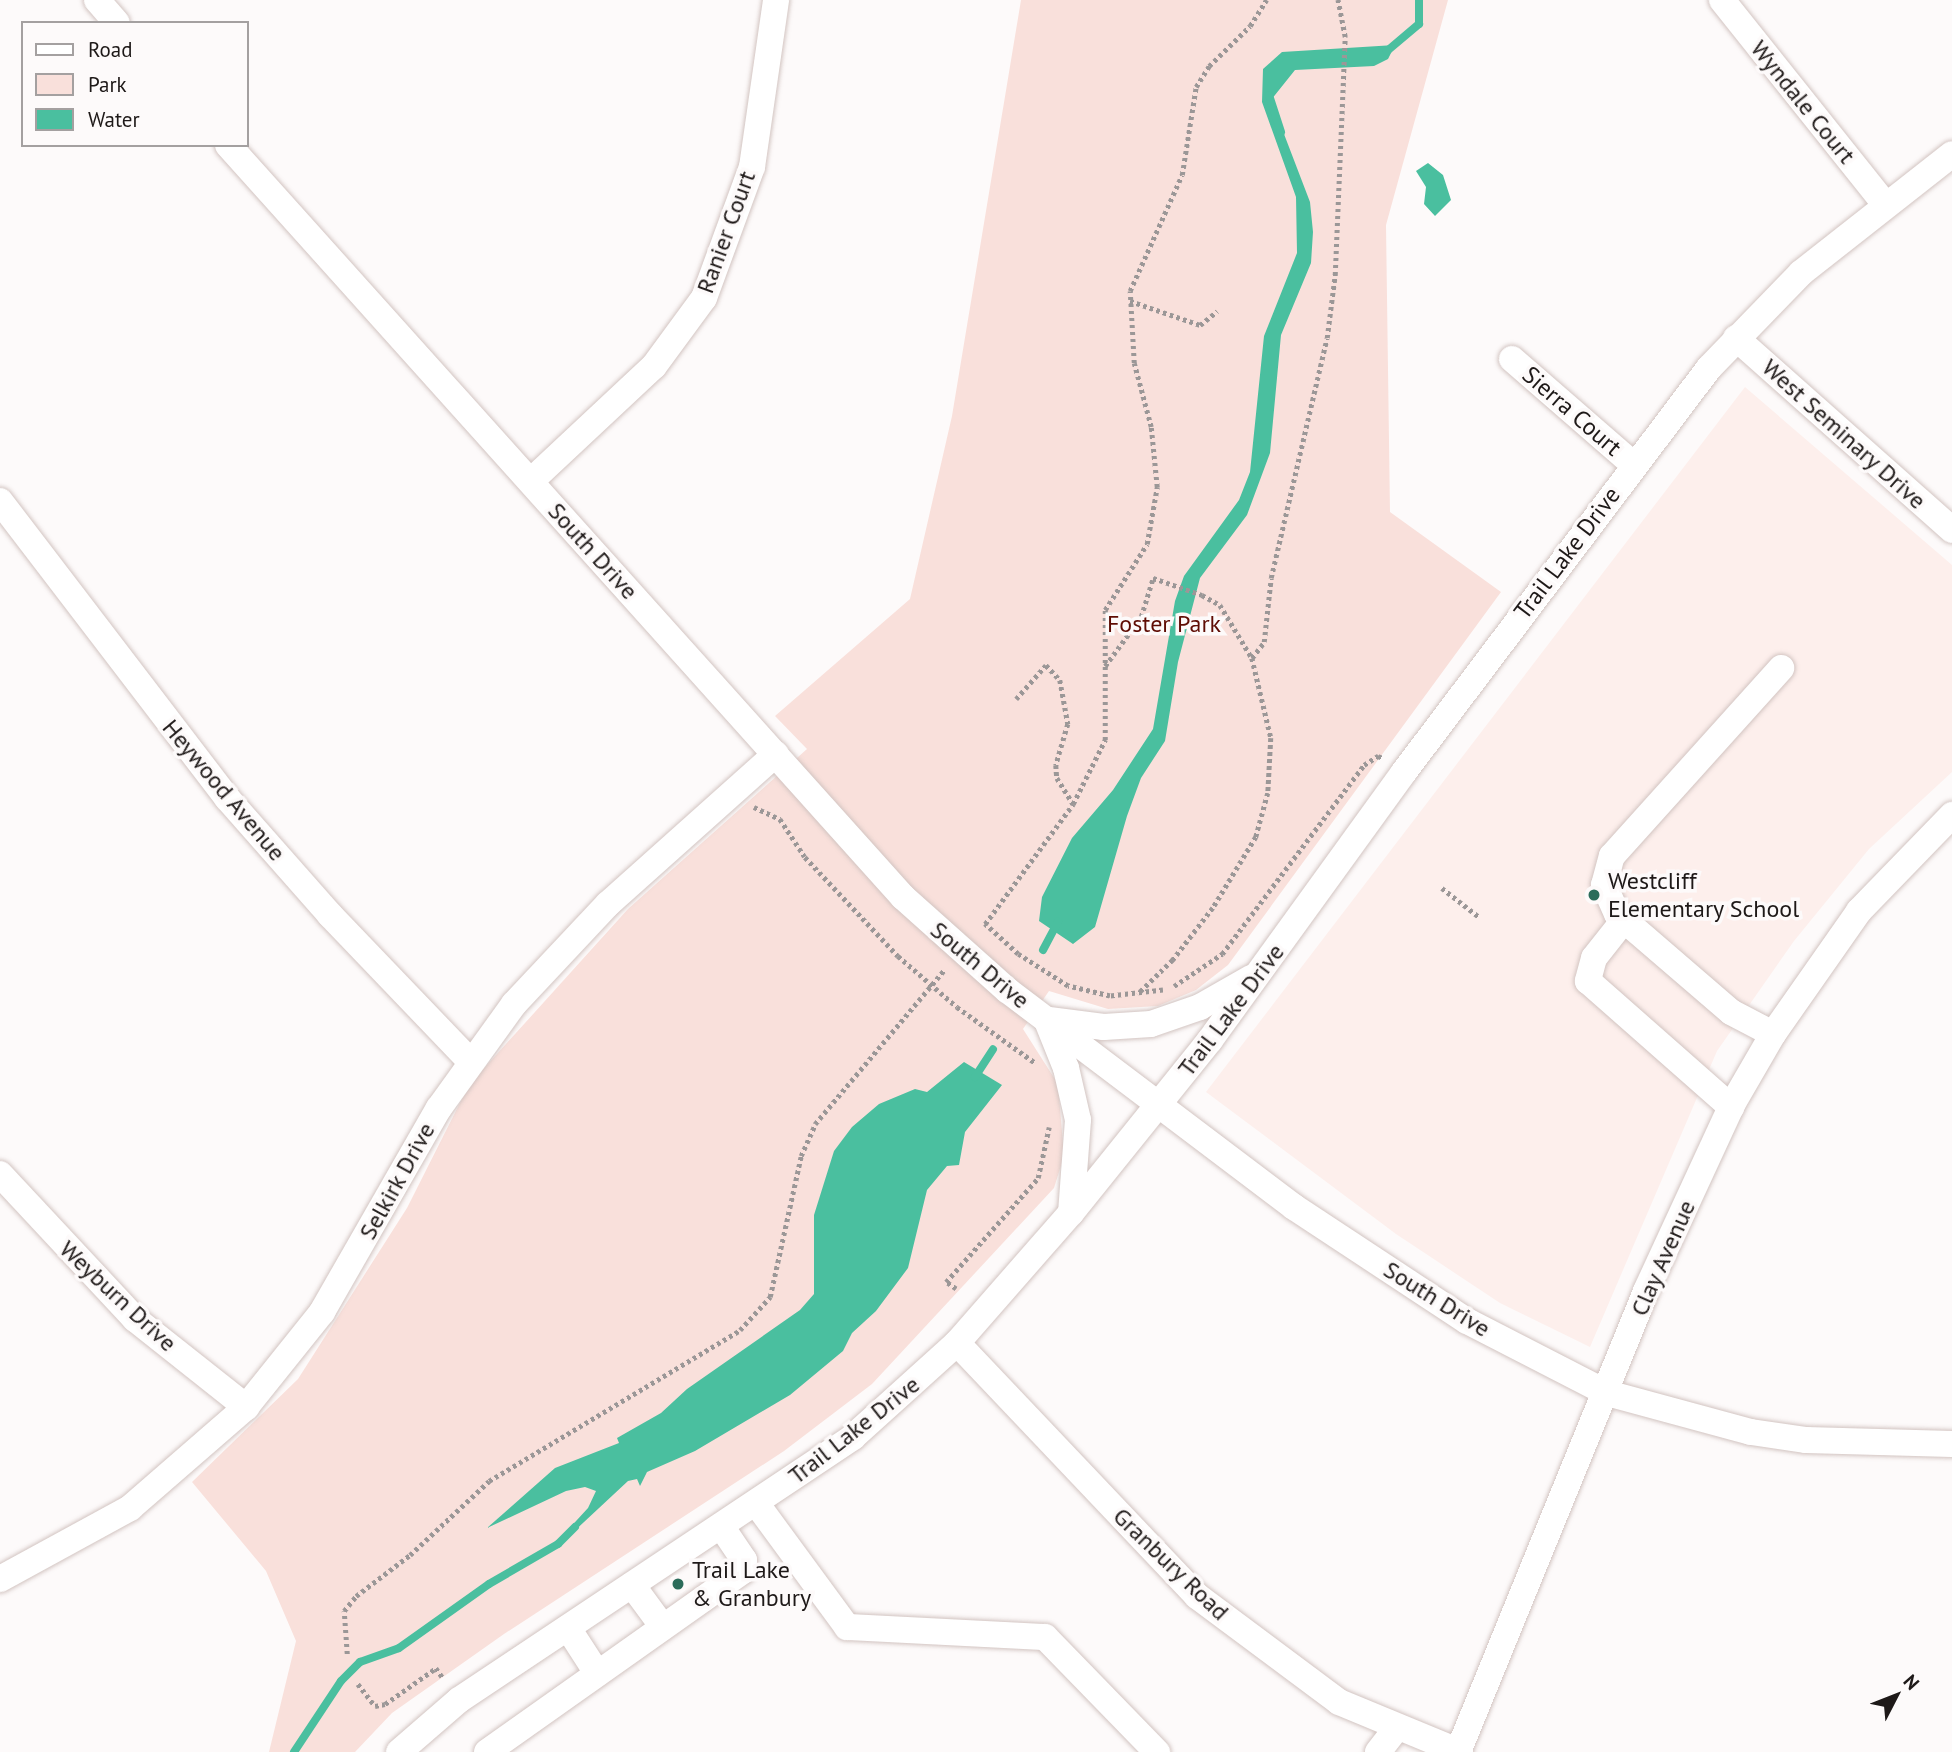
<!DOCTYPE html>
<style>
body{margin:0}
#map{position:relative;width:1952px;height:1752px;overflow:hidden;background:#fdfafa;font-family:"PT Sans",sans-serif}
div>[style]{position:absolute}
.built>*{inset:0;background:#fdefec}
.green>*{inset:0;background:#f9e0db}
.water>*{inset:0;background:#4abf9f}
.stream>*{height:8px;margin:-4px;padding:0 4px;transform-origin:4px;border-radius:4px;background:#4abf9f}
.path>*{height:4.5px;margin-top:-2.25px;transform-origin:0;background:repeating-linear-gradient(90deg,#9b9797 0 3.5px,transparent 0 7px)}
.roads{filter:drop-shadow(0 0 2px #d2c4c1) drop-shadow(0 0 2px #d2c4c1)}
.minor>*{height:26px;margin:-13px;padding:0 13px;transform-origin:13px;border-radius:13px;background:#fff}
.dots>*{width:19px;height:19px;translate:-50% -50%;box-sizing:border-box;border:4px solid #fdfafa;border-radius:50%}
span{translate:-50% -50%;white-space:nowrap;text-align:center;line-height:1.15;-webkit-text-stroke:7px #fdfafa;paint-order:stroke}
.street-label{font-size:24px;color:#1e1918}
.park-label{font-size:24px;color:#5f0c04}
.poi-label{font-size:24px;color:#1e1918}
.left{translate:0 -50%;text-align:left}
.legend{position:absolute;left:21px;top:21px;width:228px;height:126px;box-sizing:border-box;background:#fdfafa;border:2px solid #a4a0a0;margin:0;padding:9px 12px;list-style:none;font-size:21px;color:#1e1918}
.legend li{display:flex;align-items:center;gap:14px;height:35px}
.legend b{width:35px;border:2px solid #a4a0a0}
.north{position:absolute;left:1861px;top:1661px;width:70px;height:70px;-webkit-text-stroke:5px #fdfafa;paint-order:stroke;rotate:48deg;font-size:19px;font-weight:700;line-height:28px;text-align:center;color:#1e1918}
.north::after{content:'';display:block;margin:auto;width:24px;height:32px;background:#1e1918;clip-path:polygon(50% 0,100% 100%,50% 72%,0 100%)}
</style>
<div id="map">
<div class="built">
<div style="clip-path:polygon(1745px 387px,1952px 565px,1952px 772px,1869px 849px,1794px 941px,1717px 1051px,1590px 1347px,1500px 1303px,1396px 1234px,1206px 1092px)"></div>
</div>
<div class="green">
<div style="clip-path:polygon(1021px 0,1448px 0,1386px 225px,1390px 512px,1501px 592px,1228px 965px,1196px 990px,1158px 1006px,1108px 1009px,1049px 991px,1023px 1029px,1058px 1084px,1064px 1156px,1054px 1188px,872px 1384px,784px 1451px,504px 1634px,392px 1713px,355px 1752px,269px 1752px,296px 1641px,266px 1571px,192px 1482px,298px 1379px,407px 1208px,469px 1085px,628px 909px,807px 749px,775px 716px,910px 599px,952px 416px)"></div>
</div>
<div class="water">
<div style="clip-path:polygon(1395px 45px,1388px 59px,1374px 66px,1295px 70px,1271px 100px,1310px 202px,1313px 232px,1311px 263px,1281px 335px,1270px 453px,1247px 515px,1200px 578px,1178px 662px,1165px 741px,1141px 778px,1127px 816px,1095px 927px,1073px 944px,1039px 921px,1042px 897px,1072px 838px,1113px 790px,1153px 729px,1175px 601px,1184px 576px,1239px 500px,1250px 472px,1264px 336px,1297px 253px,1296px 197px,1262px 102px,1263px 69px,1282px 52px)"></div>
<div style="clip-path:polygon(1428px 163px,1443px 175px,1451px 200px,1435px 216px,1424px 204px,1426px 187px,1416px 171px)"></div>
<div style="clip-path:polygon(964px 1062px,1002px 1085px,965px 1132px,959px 1165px,947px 1166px,927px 1190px,908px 1268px,876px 1311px,852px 1333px,843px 1351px,790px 1395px,695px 1451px,647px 1472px,640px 1486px,637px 1479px,628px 1481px,569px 1536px,565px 1533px,588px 1508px,596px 1491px,585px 1487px,566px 1491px,487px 1528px,555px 1468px,619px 1443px,617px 1438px,661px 1413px,687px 1389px,800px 1310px,814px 1294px,814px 1215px,834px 1151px,852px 1127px,879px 1104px,915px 1089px,927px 1092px)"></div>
</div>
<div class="stream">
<div style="left:1387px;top:51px;width:42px;rotate:-40.2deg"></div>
<div style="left:1419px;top:24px;width:24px;rotate:-90deg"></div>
<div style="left:1269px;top:95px;width:39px;rotate:72deg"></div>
<div style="left:1043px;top:950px;width:32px;rotate:-62deg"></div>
<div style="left:975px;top:1077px;width:33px;rotate:-57deg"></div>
<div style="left:294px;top:1752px;width:85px;rotate:-56.5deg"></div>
<div style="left:341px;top:1681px;width:27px;rotate:-45deg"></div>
<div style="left:360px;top:1662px;width:41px;rotate:-19.7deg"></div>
<div style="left:399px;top:1648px;width:110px;rotate:-35.4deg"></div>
<div style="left:489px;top:1584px;width:80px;rotate:-30.1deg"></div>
<div style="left:558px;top:1544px;width:24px;rotate:-45deg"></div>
</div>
<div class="path">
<div style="left:1130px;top:301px;width:74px;rotate:18.9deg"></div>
<div style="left:1200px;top:325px;width:22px;rotate:-39deg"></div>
<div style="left:1252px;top:658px;width:20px;rotate:-53deg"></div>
<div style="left:1264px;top:642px;width:64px;rotate:-83.8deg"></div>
<div style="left:1271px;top:578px;width:246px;rotate:-76.9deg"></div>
<div style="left:1327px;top:338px;width:64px;rotate:-82.8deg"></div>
<div style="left:1335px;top:275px;width:238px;rotate:-87.6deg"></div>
<div style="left:1345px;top:37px;width:38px;rotate:-101deg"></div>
<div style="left:1105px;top:666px;width:61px;rotate:-53.7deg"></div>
<div style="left:1141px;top:617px;width:41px;rotate:-72.9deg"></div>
<div style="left:1153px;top:578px;width:52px;rotate:19.1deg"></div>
<div style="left:1202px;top:595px;width:21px;rotate:29deg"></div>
<div style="left:1220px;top:605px;width:62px;rotate:58.9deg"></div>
<div style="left:1252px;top:658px;width:82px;rotate:76.6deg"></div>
<div style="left:1271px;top:738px;width:55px;rotate:93.1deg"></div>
<div style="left:1268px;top:793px;width:46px;rotate:105.3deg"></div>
<div style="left:1256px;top:837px;width:83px;rotate:121.2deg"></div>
<div style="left:1213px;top:908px;width:66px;rotate:127.6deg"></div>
<div style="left:1173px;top:960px;width:49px;rotate:135.8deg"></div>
<div style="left:1016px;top:699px;width:45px;rotate:-48.6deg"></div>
<div style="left:1046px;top:665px;width:21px;rotate:47deg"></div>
<div style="left:1060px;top:680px;width:45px;rotate:79.7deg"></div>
<div style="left:1068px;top:724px;width:43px;rotate:106.3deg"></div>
<div style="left:1056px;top:765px;width:13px;rotate:86deg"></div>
<div style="left:1057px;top:778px;width:31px;rotate:58deg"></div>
<div style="left:754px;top:807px;width:29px;rotate:25deg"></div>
<div style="left:780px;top:819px;width:45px;rotate:56.7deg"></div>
<div style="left:805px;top:857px;width:136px;rotate:46.8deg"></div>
<div style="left:898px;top:956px;width:78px;rotate:40.8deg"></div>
<div style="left:957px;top:1007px;width:95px;rotate:35.5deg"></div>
<div style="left:1442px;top:888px;width:46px;rotate:37.9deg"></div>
<div style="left:1174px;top:986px;width:58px;rotate:-33.7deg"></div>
<div style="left:1222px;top:954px;width:236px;rotate:-53.1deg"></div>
<div style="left:1364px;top:765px;width:17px;rotate:-33deg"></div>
<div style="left:1378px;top:756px;width:5px;rotate:22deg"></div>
<div style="left:1163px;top:990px;width:53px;rotate:173.5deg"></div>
<div style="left:1110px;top:996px;width:43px;rotate:-166.6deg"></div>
<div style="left:1068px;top:986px;width:59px;rotate:-147.4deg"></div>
<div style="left:1018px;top:954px;width:45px;rotate:-137.7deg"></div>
<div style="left:985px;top:924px;width:149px;rotate:-53.7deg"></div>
<div style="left:1073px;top:804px;width:72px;rotate:-63.4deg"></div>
<div style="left:1105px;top:740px;width:130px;rotate:-90deg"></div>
<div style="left:1105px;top:610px;width:78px;rotate:-57.5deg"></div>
<div style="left:1147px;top:544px;width:58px;rotate:-80deg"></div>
<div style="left:1157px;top:487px;width:60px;rotate:-95.7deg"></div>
<div style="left:1151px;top:427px;width:66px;rotate:-104.9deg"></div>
<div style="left:1134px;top:363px;width:72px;rotate:-93.2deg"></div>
<div style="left:1130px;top:291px;width:127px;rotate:-65.9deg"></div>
<div style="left:1182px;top:175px;width:89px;rotate:-81deg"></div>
<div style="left:1196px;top:87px;width:25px;rotate:-58deg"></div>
<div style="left:1209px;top:66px;width:57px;rotate:-44.3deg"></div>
<div style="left:1250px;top:26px;width:31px;rotate:-58deg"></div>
<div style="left:956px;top:1289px;width:12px;rotate:-145deg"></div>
<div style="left:946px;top:1282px;width:139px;rotate:-48.5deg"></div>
<div style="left:1038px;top:1178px;width:52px;rotate:-77.8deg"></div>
<div style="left:347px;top:1654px;width:43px;rotate:-94deg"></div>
<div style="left:344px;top:1611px;width:19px;rotate:-51deg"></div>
<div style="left:356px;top:1596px;width:68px;rotate:-37.2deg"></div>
<div style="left:410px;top:1555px;width:108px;rotate:-43.1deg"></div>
<div style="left:489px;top:1481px;width:293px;rotate:-31deg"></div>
<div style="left:740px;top:1330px;width:45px;rotate:-47.7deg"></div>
<div style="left:770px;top:1297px;width:144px;rotate:-77.6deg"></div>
<div style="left:801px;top:1156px;width:35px;rotate:-66deg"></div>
<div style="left:815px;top:1124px;width:202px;rotate:-50deg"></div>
<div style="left:358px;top:1684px;width:28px;rotate:52deg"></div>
<div style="left:375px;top:1706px;width:10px;rotate:-11deg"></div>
<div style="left:385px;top:1704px;width:62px;rotate:-35.2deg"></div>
<div style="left:436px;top:1668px;width:12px;rotate:55deg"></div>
</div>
<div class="roads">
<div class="minor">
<div style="left:97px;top:0;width:30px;rotate:49deg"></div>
<div style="left:1722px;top:0;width:260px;rotate:51.4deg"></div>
<div style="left:228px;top:145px;width:1011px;rotate:48.09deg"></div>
<div style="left:903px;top:897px;width:140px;rotate:41.8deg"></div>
<div style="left:1007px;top:990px;width:360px;rotate:37.1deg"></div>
<div style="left:1294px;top:1207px;width:207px;rotate:33.4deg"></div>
<div style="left:1467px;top:1321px;width:157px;rotate:27.2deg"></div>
<div style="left:1607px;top:1393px;width:149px;rotate:15.2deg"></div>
<div style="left:1751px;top:1432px;width:56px;rotate:8.3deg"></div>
<div style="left:1806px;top:1440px;width:146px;rotate:1.6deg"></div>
<div style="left:1736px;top:338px;width:289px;rotate:41.6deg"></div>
<div style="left:1512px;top:359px;width:160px;rotate:41deg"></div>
<div style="left:531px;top:481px;width:168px;rotate:-43.1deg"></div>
<div style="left:654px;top:366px;width:84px;rotate:-53.7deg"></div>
<div style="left:704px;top:298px;width:140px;rotate:-69.9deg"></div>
<div style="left:752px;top:167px;width:169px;rotate:-81.8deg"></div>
<div style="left:0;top:501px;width:374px;rotate:52.6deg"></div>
<div style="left:227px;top:798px;width:156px;rotate:48.6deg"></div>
<div style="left:330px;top:915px;width:202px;rotate:46.2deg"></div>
<div style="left:1624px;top:920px;width:48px;rotate:128.3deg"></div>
<div style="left:1594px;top:958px;width:24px;rotate:105deg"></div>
<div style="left:1588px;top:981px;width:191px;rotate:41.4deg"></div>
<div style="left:1049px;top:1020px;width:55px;rotate:7.3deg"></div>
<div style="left:1104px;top:1027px;width:47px;rotate:-3.7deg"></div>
<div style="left:1151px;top:1024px;width:52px;rotate:-19.1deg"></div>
<div style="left:1200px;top:1007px;width:59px;rotate:-29.6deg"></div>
<div style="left:1047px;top:1021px;width:51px;rotate:68deg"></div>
<div style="left:1066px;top:1068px;width:53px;rotate:77deg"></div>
<div style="left:1078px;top:1120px;width:93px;rotate:94.3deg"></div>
<div style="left:1773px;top:1034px;width:47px;rotate:-152.4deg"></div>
<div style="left:1731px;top:1012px;width:150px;rotate:-139.3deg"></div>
<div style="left:1617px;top:914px;width:32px;rotate:-114deg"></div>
<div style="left:1604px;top:885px;width:30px;rotate:-75deg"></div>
<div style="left:1612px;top:856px;width:253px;rotate:-48deg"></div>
<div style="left:0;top:1174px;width:198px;rotate:47deg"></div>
<div style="left:135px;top:1319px;width:142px;rotate:38.4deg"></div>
<div style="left:957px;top:1343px;width:349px;rotate:46.5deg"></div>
<div style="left:1197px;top:1596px;width:177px;rotate:36.7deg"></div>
<div style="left:1339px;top:1702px;width:131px;rotate:22.5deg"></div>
<div style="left:756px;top:1503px;width:154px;rotate:53.7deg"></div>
<div style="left:847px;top:1627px;width:198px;rotate:2.9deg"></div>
<div style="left:1045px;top:1637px;width:161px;rotate:45.8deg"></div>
<div style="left:0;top:1579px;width:148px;rotate:-28.6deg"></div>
<div style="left:130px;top:1508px;width:154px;rotate:-41deg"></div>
<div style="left:246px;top:1407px;width:122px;rotate:-51.3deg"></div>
<div style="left:322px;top:1312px;width:235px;rotate:-60.2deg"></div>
<div style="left:439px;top:1108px;width:128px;rotate:-54.2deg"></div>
<div style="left:514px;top:1004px;width:137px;rotate:-46.8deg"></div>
<div style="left:608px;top:904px;width:225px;rotate:-41.8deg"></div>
<div style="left:632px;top:1585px;width:52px;rotate:53.6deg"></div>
<div style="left:568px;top:1628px;width:54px;rotate:57.2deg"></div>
<div style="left:399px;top:1752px;width:79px;rotate:-40.9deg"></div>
<div style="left:459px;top:1700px;width:474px;rotate:-33.7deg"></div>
<div style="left:853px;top:1437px;width:140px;rotate:-42.1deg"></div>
<div style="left:957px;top:1343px;width:173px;rotate:-48.8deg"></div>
<div style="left:1071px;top:1213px;width:222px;rotate:-51.2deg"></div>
<div style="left:1210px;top:1040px;width:331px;rotate:-54.1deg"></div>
<div style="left:1404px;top:772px;width:506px;rotate:-52.95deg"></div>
<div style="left:1709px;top:368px;width:132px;rotate:-45.9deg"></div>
<div style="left:1801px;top:273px;width:192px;rotate:-38.2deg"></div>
<div style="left:487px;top:1752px;width:314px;rotate:-35.3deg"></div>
<div style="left:743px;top:1571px;width:11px;rotate:-85deg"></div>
<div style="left:744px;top:1560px;width:41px;rotate:-124.1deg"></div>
<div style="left:1378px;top:1752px;width:31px;rotate:-52deg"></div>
<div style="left:1458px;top:1752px;width:498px;rotate:-67.8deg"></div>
<div style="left:1646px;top:1291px;width:207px;rotate:-65.2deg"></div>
<div style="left:1733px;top:1103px;width:80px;rotate:-59.9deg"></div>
<div style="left:1773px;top:1034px;width:150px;rotate:-55deg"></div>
<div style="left:1859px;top:911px;width:134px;rotate:-45.9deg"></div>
</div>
</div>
<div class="dots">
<div style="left:1594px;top:895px;background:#2c6c5a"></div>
<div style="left:678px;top:1584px;background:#2c6c5a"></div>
</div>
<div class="street-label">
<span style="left:1803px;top:102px;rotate:51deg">Wyndale Court</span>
<span style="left:726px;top:232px;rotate:-70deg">Ranier Court</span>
<span style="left:1572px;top:411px;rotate:41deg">Sierra Court</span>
<span style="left:1844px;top:434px;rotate:42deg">West Seminary Drive</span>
<span style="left:593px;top:551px;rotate:48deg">South Drive</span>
<span style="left:1567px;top:553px;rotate:-53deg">Trail Lake Drive</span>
<span style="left:224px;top:790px;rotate:50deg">Heywood Avenue</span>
<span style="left:980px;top:965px;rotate:40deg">South Drive</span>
<span style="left:1231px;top:1010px;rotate:-53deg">Trail Lake Drive</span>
<span style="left:397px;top:1181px;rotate:-61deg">Selkirk Drive</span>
<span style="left:1663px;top:1258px;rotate:-66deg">Clay Avenue</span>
<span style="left:118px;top:1296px;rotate:43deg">Weyburn Drive</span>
<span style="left:1437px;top:1299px;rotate:32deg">South Drive</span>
<span style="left:854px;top:1430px;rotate:-38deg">Trail Lake Drive</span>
<span style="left:1171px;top:1564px;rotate:44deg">Granbury Road</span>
</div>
<div class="park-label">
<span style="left:1164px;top:624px">Foster Park</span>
</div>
<div class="poi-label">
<span class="left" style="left:1608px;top:895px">Westcliff<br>Elementary School</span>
<span class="left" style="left:692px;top:1584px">Trail Lake<br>&amp; Granbury</span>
</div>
<ul class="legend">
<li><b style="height:9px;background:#fff"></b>Road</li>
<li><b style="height:19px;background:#f9e0db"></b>Park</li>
<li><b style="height:19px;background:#4abf9f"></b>Water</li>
</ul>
<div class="north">N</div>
</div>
